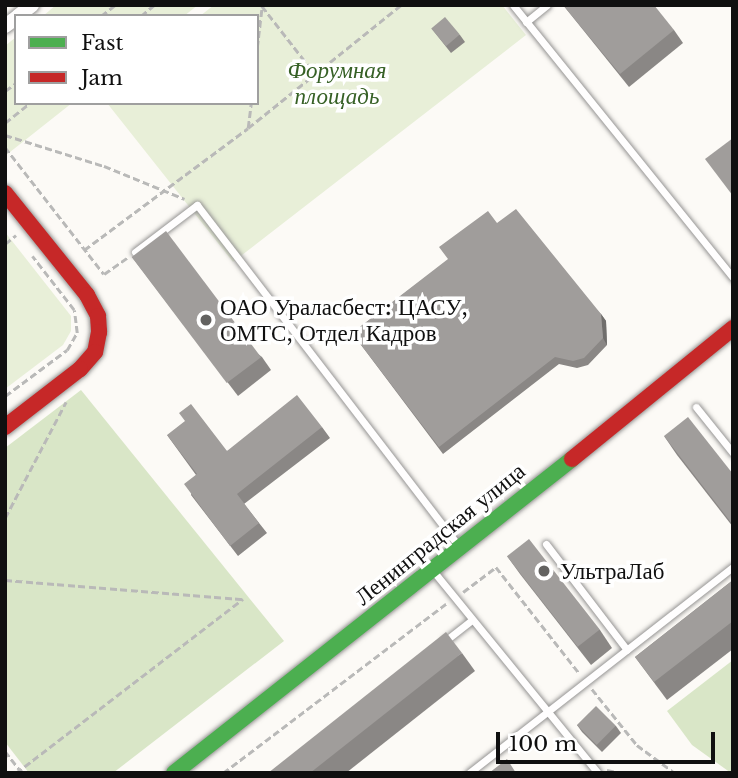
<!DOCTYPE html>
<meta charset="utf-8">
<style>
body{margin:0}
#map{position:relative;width:738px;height:778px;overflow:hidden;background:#fcfaf6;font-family:"Libre Baskerville",serif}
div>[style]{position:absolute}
.green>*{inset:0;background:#e8efd8}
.forest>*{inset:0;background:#d9e6c7}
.path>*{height:2.5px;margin-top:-1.25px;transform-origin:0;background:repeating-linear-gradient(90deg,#b9b9b8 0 7px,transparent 0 10.5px)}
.roads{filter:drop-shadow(0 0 2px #969594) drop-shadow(0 0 2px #969594)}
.lane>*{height:7px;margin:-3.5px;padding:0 3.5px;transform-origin:3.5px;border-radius:3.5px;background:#fffefe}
.street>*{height:14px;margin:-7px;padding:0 7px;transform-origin:7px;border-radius:7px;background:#fffefe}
.fast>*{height:16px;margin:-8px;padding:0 8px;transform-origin:8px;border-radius:8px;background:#4caf50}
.jam>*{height:16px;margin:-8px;padding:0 8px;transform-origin:8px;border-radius:8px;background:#c62828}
.wall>*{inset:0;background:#8a8785}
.shaded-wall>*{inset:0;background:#706e6c}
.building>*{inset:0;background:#a09d9b;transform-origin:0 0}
.dots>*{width:19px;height:19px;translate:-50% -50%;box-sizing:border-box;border:4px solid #fff;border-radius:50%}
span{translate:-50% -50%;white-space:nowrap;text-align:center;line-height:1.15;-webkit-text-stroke:7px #fff;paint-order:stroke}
.park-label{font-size:23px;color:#376126;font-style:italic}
.poi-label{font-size:23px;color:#101010}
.left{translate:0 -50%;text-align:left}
.street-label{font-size:23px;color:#101010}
.frame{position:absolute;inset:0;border:7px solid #101010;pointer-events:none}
.legend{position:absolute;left:14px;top:14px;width:245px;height:91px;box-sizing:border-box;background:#fff;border:2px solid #9f9f9f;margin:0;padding:9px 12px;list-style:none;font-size:21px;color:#101010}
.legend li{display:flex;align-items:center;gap:14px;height:35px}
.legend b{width:35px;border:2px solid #9f9f9f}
.scale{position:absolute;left:496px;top:732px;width:219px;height:32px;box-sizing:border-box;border:4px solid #101010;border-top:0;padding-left:9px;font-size:21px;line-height:24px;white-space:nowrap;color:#101010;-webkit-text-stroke:5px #fff;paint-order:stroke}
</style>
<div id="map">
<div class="green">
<div style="clip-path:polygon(56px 5px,198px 5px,184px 16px,43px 16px)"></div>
<div style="clip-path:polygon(214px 5px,502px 5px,526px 35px,233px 262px,107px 103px,257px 103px,257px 16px,200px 16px)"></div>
<div style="clip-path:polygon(16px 37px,16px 103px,72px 103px,5px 156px,5px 46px)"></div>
<div style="clip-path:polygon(5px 232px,71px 316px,71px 331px,63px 345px,5px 389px)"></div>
</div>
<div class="forest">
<div style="clip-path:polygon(81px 390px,284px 641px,113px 773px,29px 773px,5px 742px,5px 448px)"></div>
<div style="clip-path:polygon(733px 660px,733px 773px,731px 773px,692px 745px,667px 711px)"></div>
</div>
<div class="path">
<div style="left:101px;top:16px;width:18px;rotate:-38deg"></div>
<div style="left:141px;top:16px;width:17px;rotate:-40deg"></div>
<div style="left:257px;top:48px;width:42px;rotate:-83.2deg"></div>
<div style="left:262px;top:6px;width:86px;rotate:52.1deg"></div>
<div style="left:5px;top:91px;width:14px;rotate:-36deg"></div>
<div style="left:5px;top:123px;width:32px;rotate:-39deg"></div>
<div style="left:248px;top:128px;width:25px;rotate:-83deg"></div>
<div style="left:5px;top:135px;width:104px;rotate:17.4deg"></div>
<div style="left:104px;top:166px;width:87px;rotate:22.2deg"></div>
<div style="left:5px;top:147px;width:161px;rotate:52.1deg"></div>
<div style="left:104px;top:274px;width:28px;rotate:-35deg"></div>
<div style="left:5px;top:244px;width:14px;rotate:-39deg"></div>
<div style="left:84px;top:250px;width:204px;rotate:-36.6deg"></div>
<div style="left:248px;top:128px;width:196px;rotate:-38.8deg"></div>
<div style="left:5px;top:396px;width:77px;rotate:-36.6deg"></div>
<div style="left:67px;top:350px;width:20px;rotate:-60deg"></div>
<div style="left:77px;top:333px;width:23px;rotate:-97deg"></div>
<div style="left:74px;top:310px;width:68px;rotate:-127.9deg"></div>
<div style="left:5px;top:518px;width:131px;rotate:-62.3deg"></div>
<div style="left:5px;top:580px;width:239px;rotate:4.6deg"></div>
<div style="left:463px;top:592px;width:41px;rotate:-37.1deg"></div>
<div style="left:496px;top:567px;width:135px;rotate:51.9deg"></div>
<div style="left:592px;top:689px;width:72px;rotate:51.2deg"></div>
<div style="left:637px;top:745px;width:47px;rotate:36.4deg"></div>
<div style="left:5px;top:751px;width:28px;rotate:52deg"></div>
<div style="left:607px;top:770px;width:14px;rotate:12deg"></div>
<div style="left:16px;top:773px;width:286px;rotate:-37.5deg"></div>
<div style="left:223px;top:773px;width:280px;rotate:-37.2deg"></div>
</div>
<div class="roads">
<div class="lane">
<div style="left:513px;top:5px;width:351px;rotate:51.1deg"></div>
<div style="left:526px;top:22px;width:27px;rotate:-39deg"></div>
<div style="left:135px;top:252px;width:78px;rotate:-37.2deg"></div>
<div style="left:197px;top:205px;width:432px;rotate:52.5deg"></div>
<div style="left:696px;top:407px;width:59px;rotate:51.2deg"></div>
<div style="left:546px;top:544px;width:133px;rotate:52.6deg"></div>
<div style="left:434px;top:572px;width:259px;rotate:50.8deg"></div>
<div style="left:445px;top:641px;width:34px;rotate:-38deg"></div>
<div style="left:469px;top:773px;width:335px;rotate:-38deg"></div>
</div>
<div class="street">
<div style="left:18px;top:16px;width:18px;rotate:-38deg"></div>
<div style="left:5px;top:26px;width:14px;rotate:-36deg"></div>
</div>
<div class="fast">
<div style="left:174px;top:773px;width:507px;rotate:-38.27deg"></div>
</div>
<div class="jam">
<div style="left:5px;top:193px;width:131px;rotate:51.2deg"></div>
<div style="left:87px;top:295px;width:24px;rotate:62deg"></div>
<div style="left:98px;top:316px;width:16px;rotate:86deg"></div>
<div style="left:99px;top:332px;width:20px;rotate:101deg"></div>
<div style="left:95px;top:352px;width:23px;rotate:131deg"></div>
<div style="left:80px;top:369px;width:95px;rotate:142.3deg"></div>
<div style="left:572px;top:459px;width:208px;rotate:-39.1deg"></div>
</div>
</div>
<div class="wall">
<div style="clip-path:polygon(563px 5px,674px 30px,683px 43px,629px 87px)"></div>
<div style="clip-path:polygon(432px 29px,460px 35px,465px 42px,451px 53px)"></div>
<div style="clip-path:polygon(497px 223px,601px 314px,606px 321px,607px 345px,588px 365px,577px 368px,559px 364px,443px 454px,352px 333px)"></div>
<div style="clip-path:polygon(132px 257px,262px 357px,271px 370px,238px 396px)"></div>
<div style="clip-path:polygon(322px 427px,330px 438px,244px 504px,267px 533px,238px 556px,191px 495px,196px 475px,167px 435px,227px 451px)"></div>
<div style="clip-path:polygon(664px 436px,733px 474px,733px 527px,677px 455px)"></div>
<div style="clip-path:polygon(507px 556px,600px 630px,612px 648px,591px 665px,520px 574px)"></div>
<div style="clip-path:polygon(733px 580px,733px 649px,667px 700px,635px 657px)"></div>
<div style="clip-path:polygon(462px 653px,475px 671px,346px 773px,268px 773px)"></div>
<div style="clip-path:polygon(577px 725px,616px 726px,621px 733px,602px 752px,582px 732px)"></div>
</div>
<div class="shaded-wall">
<div style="clip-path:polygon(601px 314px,606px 321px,607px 345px,603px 338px)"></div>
</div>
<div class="building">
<div style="clip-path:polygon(563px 5px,654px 5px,674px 30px,620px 74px)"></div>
<div style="left:445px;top:17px;width:23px;height:18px;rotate:50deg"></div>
<div style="clip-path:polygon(733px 138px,733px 196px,705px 159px)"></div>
<div style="clip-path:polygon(516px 209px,601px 314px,603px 338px,584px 358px,573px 361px,555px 357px,439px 447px,352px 333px,448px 259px,439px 247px,488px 211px,497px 223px)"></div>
<div style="left:166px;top:231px;width:158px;height:43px;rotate:53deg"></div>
<div style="clip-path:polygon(297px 395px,322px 427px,237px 494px,259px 523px,230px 546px,184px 484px,197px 474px,167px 435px,185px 421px,179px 413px,191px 404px,227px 451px)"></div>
<div style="clip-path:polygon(688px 417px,733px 474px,733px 525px,664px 436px)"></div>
<div style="left:529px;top:539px;width:115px;height:28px;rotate:52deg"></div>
<div style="clip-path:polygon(733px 580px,733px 621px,654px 682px,635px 657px)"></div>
<div style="clip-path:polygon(446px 632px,462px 653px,310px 773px,268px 773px)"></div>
<div style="left:596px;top:706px;width:28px;height:27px;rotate:45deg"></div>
<div style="clip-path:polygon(507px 759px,516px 773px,489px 773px)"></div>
</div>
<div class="dots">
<div style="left:206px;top:320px;background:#636260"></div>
<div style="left:544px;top:571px;background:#636260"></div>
</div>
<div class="park-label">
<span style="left:337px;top:83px">Форумная<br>площадь</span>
</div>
<div class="poi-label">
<span class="left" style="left:220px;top:320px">ОАО Ураласбест: ЦАСУ,<br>ОМТС, Отдел Кадров</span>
<span class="left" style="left:560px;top:571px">УльтраЛаб</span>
</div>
<div class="street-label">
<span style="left:440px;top:534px;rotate:-39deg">Ленинградская улица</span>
</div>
<div class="frame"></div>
<ul class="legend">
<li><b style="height:9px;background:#4caf50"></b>Fast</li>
<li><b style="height:9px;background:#c62828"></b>Jam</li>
</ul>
<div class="scale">100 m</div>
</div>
